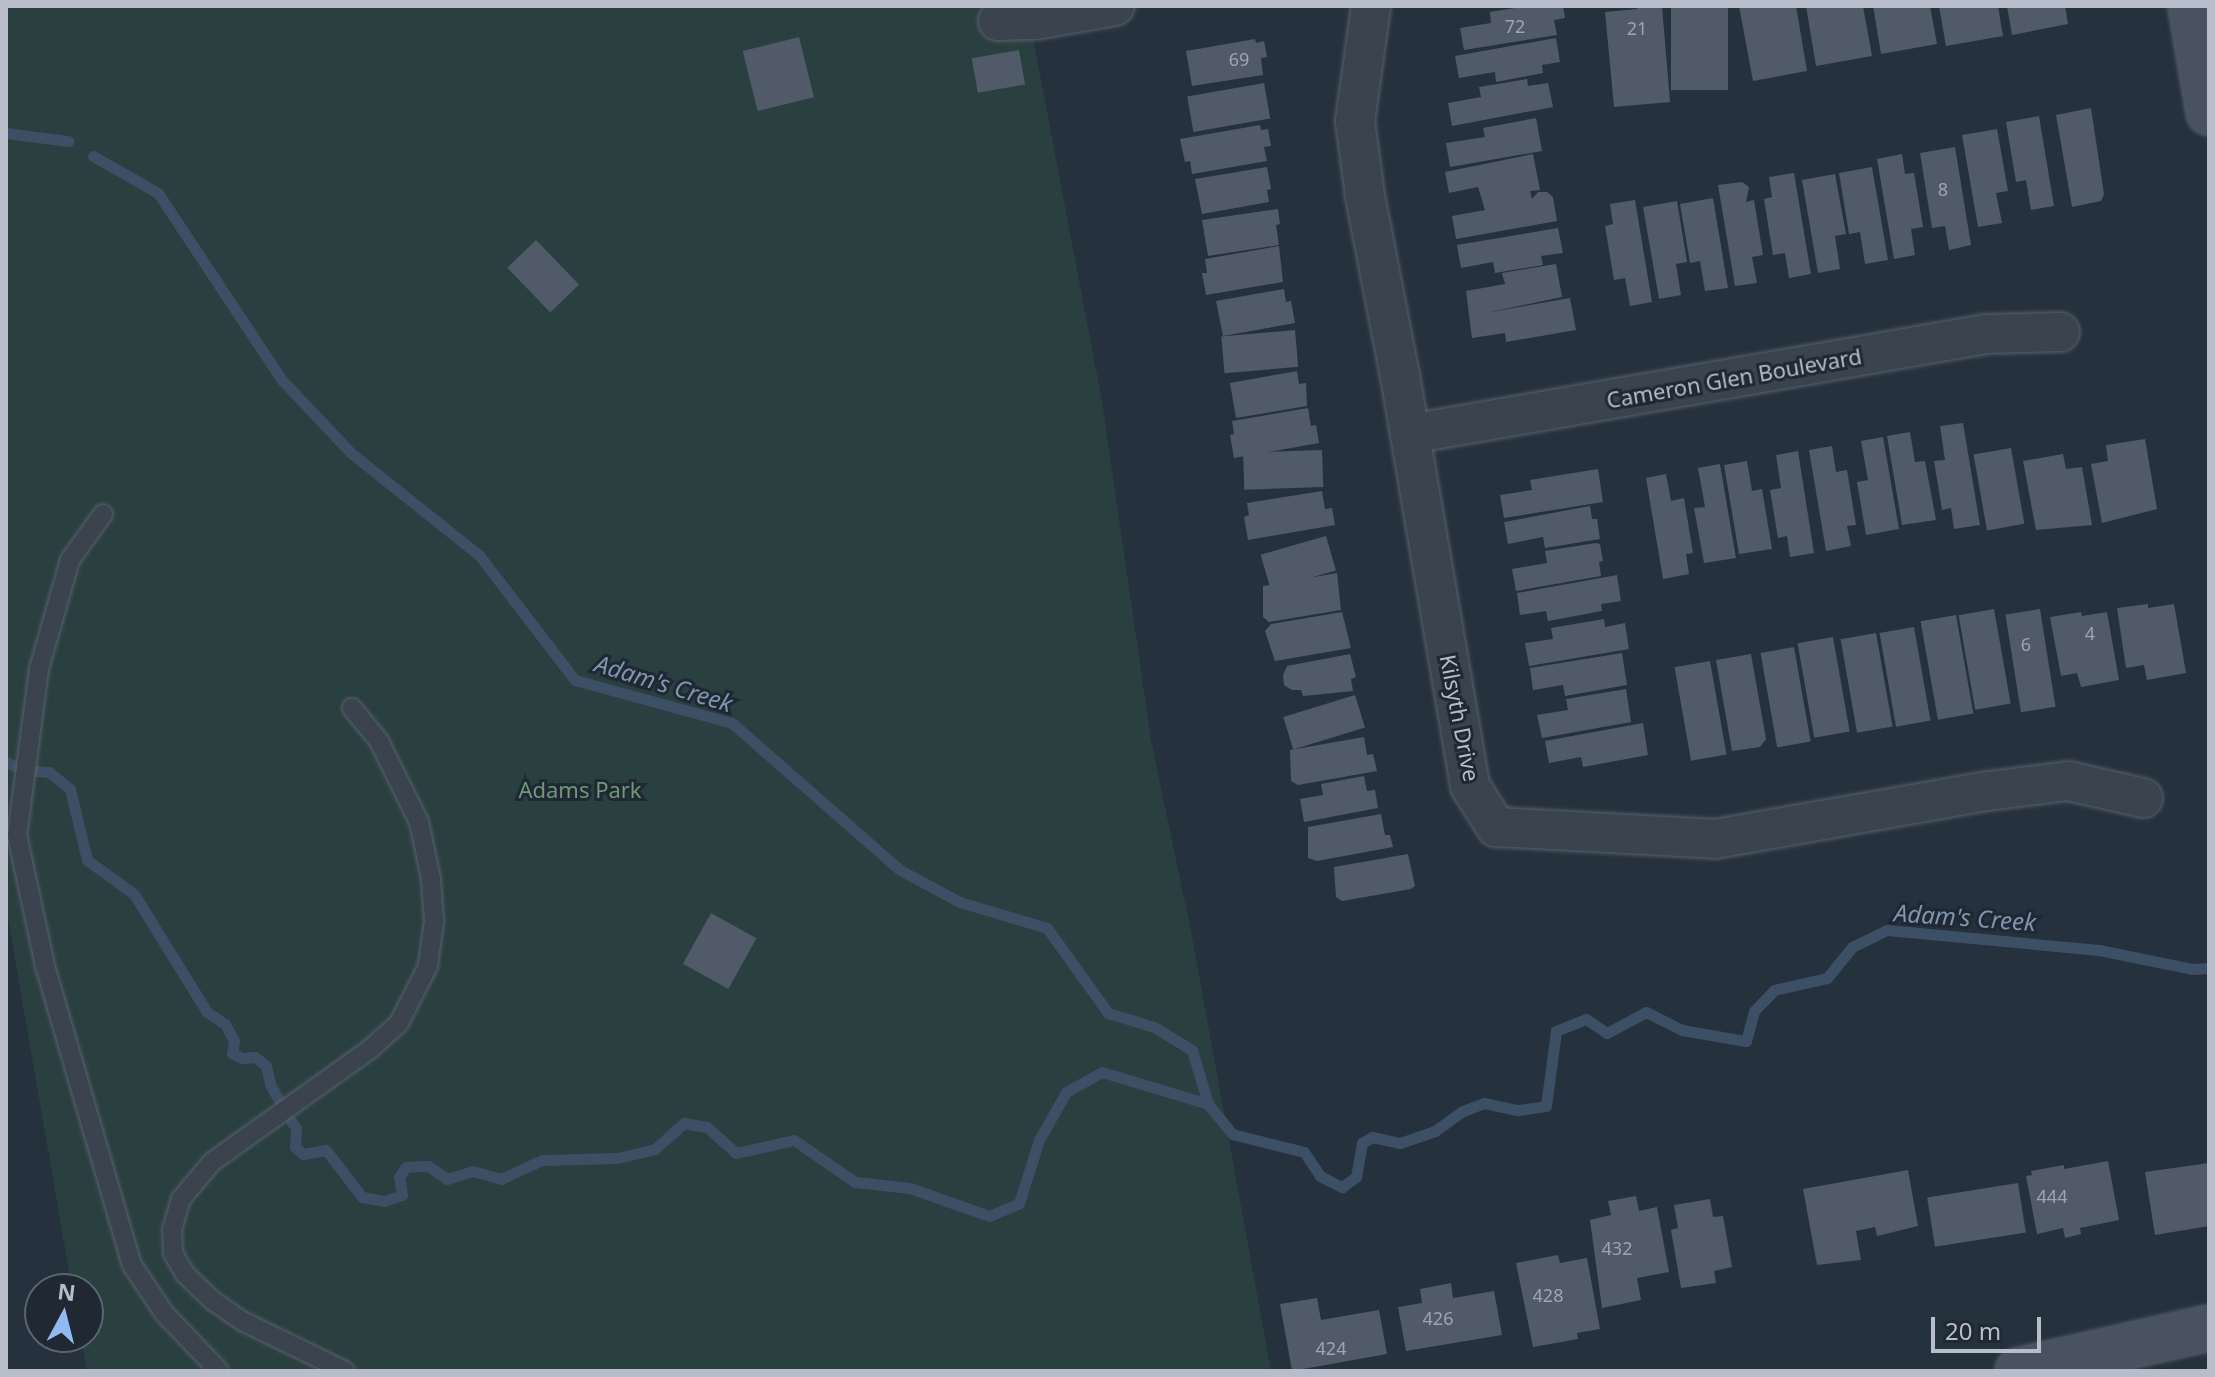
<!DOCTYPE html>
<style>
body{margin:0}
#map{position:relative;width:2215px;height:1377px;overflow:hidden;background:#26313e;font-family:"Noto Sans",sans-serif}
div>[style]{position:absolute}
.green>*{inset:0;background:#293f40}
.stream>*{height:11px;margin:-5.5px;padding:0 5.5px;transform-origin:5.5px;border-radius:5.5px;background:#3d4f65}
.building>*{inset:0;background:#505a69;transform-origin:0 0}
.roads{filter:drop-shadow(0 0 2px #58616c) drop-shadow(0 0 2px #58616c)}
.lane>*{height:18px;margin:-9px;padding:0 9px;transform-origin:9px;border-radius:9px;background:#3a434e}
.street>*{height:38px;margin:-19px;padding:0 19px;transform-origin:19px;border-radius:19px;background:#3a434e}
.secondary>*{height:44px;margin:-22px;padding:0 22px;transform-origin:22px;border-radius:22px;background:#495261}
span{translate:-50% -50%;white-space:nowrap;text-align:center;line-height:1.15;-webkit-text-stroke:6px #1f2833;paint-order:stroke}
.number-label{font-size:18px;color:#9da5b1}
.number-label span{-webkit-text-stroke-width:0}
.street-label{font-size:22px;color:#b7bec9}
.park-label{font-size:22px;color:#6f9877}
.water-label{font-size:24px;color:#8095ae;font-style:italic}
.frame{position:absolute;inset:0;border:8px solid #b7bec9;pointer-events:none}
.north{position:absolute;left:24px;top:1273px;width:80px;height:80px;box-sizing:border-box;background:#1f2833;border:2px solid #5c646f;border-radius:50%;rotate:7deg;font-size:22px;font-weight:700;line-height:32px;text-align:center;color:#b7bec9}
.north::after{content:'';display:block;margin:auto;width:28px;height:36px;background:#92baf2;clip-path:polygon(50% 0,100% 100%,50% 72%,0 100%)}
.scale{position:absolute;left:1931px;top:1317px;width:110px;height:36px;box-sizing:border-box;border:4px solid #b7bec9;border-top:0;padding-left:10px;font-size:24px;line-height:28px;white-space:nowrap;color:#b7bec9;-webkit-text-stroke:6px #1f2833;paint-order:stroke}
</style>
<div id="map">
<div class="green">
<div style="clip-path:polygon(6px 6px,1027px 6px,1102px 401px,1151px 740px,1191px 931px,1271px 1371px,87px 1371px,81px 1337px,88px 1337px,88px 1289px,72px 1289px,6px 907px)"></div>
</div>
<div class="stream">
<div style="left:6px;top:133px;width:63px;rotate:7.4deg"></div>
<div style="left:93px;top:156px;width:75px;rotate:29.6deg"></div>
<div style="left:158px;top:193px;width:224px;rotate:56.5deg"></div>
<div style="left:282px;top:380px;width:100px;rotate:46.6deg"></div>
<div style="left:351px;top:453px;width:164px;rotate:38.6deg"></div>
<div style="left:479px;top:555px;width:158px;rotate:52.5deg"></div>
<div style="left:575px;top:680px;width:163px;rotate:15.3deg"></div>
<div style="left:732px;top:723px;width:223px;rotate:41.2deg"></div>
<div style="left:900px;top:870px;width:68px;rotate:28.1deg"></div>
<div style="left:960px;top:902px;width:91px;rotate:16.6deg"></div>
<div style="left:1047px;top:928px;width:105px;rotate:54.3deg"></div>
<div style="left:1108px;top:1013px;width:48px;rotate:16.9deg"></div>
<div style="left:1154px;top:1027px;width:44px;rotate:31.2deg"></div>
<div style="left:1192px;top:1050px;width:56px;rotate:73.5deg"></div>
<div style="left:1208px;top:1104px;width:38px;rotate:51deg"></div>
<div style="left:1232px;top:1134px;width:74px;rotate:14deg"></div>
<div style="left:1304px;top:1152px;width:29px;rotate:56deg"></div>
<div style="left:1320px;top:1176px;width:25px;rotate:27deg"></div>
<div style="left:1342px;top:1187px;width:17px;rotate:-36deg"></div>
<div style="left:1356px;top:1177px;width:35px;rotate:-80deg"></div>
<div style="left:1362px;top:1143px;width:12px;rotate:-31deg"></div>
<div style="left:1372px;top:1137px;width:29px;rotate:12deg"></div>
<div style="left:1400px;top:1143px;width:37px;rotate:-19deg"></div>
<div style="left:1435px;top:1131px;width:34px;rotate:-36deg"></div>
<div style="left:1463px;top:1111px;width:22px;rotate:-21deg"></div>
<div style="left:1484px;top:1103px;width:35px;rotate:12deg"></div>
<div style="left:1518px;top:1110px;width:28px;rotate:-8deg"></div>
<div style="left:1546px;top:1106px;width:76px;rotate:-82.4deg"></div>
<div style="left:1556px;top:1031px;width:32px;rotate:-22deg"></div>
<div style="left:1586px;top:1019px;width:25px;rotate:34deg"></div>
<div style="left:1607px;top:1033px;width:44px;rotate:-28.3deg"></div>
<div style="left:1646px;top:1012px;width:40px;rotate:26.6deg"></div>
<div style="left:1682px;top:1030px;width:65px;rotate:9.8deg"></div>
<div style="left:1746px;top:1041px;width:31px;rotate:-75deg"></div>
<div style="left:1754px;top:1011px;width:29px;rotate:-46deg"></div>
<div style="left:1774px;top:990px;width:54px;rotate:-12.8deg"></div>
<div style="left:1827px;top:978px;width:40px;rotate:-51deg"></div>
<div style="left:1852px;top:947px;width:39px;rotate:-26deg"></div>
<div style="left:1887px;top:930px;width:213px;rotate:5.4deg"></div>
<div style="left:2099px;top:950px;width:95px;rotate:11.5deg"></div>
<div style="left:2192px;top:969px;width:17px;rotate:-3deg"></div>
<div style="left:6px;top:762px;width:9px;rotate:27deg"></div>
<div style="left:36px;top:771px;width:13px;rotate:4deg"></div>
<div style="left:49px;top:772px;width:27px;rotate:39deg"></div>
<div style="left:70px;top:789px;width:73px;rotate:76.5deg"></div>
<div style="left:87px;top:860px;width:58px;rotate:35.9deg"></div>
<div style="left:134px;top:894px;width:139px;rotate:58.3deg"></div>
<div style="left:207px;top:1012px;width:22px;rotate:34deg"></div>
<div style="left:225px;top:1024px;width:19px;rotate:62deg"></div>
<div style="left:234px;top:1041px;width:12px;rotate:99deg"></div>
<div style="left:232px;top:1053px;width:11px;rotate:27deg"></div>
<div style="left:242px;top:1058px;width:13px;rotate:-4deg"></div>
<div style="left:255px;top:1057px;width:14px;rotate:39deg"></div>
<div style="left:266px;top:1066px;width:18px;rotate:77deg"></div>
<div style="left:270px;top:1084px;width:18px;rotate:61deg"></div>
<div style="left:291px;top:1121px;width:9px;rotate:54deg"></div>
<div style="left:296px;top:1128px;width:19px;rotate:93deg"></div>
<div style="left:295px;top:1147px;width:11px;rotate:41deg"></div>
<div style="left:303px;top:1154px;width:23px;rotate:-10deg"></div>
<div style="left:326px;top:1150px;width:59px;rotate:52.5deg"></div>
<div style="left:362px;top:1197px;width:22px;rotate:10deg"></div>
<div style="left:384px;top:1201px;width:19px;rotate:-18deg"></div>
<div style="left:402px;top:1195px;width:18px;rotate:-99deg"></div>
<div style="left:399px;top:1177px;width:12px;rotate:-55deg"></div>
<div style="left:406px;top:1167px;width:22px;rotate:-3deg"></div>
<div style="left:428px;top:1166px;width:23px;rotate:34deg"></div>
<div style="left:447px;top:1179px;width:27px;rotate:-17deg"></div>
<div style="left:473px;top:1171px;width:29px;rotate:16deg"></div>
<div style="left:501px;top:1179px;width:45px;rotate:-24.9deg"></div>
<div style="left:542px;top:1160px;width:75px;rotate:-1.5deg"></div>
<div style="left:617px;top:1158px;width:39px;rotate:-13deg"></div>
<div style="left:655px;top:1149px;width:39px;rotate:-42deg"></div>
<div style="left:684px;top:1123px;width:23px;rotate:10deg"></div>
<div style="left:707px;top:1127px;width:39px;rotate:42deg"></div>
<div style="left:736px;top:1153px;width:59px;rotate:-12.6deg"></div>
<div style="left:794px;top:1140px;width:74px;rotate:34.5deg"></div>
<div style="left:855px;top:1182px;width:55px;rotate:6.2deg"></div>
<div style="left:910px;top:1188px;width:84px;rotate:19.5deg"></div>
<div style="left:989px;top:1216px;width:33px;rotate:-23deg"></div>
<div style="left:1019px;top:1203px;width:66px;rotate:-72.4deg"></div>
<div style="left:1039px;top:1140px;width:55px;rotate:-60.6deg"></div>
<div style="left:1066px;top:1092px;width:41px;rotate:-29.1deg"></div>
<div style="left:1102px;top:1072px;width:111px;rotate:16.8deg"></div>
</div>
<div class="building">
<div style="clip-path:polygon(1528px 6px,1563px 6px,1565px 18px,1554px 20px,1557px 35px,1464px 50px,1460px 28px,1491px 23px,1490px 12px)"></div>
<div style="clip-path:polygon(1636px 6px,1662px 6px,1670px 102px,1614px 107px,1605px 12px,1637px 9px)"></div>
<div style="left:1671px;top:6px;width:57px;height:84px"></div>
<div style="clip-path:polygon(1739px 6px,1796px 6px,1807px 71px,1753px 81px)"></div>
<div style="clip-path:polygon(1806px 6px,1863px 6px,1872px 56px,1816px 66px)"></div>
<div style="clip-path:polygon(1873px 6px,1930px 6px,1937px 44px,1881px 54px)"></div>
<div style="clip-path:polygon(1939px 6px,1998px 6px,2003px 36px,1946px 46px)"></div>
<div style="clip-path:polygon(2007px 6px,2065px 6px,2068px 24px,2012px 35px)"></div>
<div style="left:799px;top:37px;width:62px;height:58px;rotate:76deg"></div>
<div style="clip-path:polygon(1556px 38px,1560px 62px,1542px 65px,1543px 73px,1496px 82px,1495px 72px,1459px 78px,1455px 56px)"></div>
<div style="clip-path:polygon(1255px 39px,1256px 43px,1264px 41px,1267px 57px,1261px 58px,1263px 75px,1192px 86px,1186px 51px)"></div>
<div style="left:1019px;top:50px;width:35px;height:48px;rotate:80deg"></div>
<div style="clip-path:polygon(1527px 79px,1528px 86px,1548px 83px,1553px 107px,1452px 126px,1448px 103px,1481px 97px,1479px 87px)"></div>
<div style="left:1264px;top:83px;width:36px;height:78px;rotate:80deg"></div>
<div style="clip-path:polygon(2091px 108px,2104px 194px,2101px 201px,2072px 207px,2056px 115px)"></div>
<div style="clip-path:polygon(2039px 116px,2054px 206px,2031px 210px,2026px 180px,2016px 182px,2006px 122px)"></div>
<div style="clip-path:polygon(1536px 118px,1542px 151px,1450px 167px,1446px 143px,1485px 137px,1483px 128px)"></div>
<div style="clip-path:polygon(1260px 125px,1261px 130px,1268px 129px,1271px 146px,1264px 147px,1267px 161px,1192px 174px,1190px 161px,1185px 162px,1180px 139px)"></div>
<div style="clip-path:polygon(1997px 129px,2008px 191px,1996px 193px,2002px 223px,1978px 227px,1962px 135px)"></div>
<div style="clip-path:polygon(1955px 147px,1971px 245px,1949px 250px,1945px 226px,1932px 228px,1920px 153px)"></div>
<div style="clip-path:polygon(1533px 154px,1540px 190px,1530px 191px,1532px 199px,1538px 192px,1547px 192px,1553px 197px,1557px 221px,1456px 239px,1452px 216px,1485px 210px,1478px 187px,1449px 193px,1445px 172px)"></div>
<div style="clip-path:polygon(1902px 154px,1905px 174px,1914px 173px,1923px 227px,1911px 229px,1915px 255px,1894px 259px,1877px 159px)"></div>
<div style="clip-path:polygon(1267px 167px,1271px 189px,1267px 190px,1269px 202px,1202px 214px,1195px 179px)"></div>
<div style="clip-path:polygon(1872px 167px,1888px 260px,1865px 264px,1860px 232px,1849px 234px,1839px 173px)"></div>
<div style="clip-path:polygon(1794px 173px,1811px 274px,1789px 278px,1785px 253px,1773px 255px,1764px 199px,1772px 197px,1769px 177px)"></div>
<div style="clip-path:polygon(1835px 174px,1846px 234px,1835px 236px,1840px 269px,1818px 273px,1802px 180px)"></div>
<div style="clip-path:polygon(1742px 182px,1749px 187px,1746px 202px,1754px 200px,1763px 255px,1752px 257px,1757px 283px,1735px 286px,1718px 185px)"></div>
<div style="clip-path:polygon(1713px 198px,1728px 288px,1705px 291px,1700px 261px,1690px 263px,1680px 204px)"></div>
<div style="clip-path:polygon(1635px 200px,1652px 302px,1630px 306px,1625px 278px,1614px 280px,1605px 226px,1613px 224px,1610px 204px)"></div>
<div style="clip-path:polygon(1677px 201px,1687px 262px,1676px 264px,1681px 295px,1659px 299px,1643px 207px)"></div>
<div style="clip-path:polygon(1278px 209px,1280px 224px,1276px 225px,1279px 245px,1208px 256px,1202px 220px)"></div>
<div style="clip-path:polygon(1558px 228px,1563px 253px,1541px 256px,1543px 265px,1495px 273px,1493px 262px,1461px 268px,1457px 245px)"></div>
<div style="left:536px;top:240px;width:62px;height:40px;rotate:46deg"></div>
<div style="clip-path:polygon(1279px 246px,1283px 282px,1206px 295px,1202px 273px,1207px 273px,1205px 259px)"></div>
<div style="clip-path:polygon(1556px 264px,1562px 297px,1485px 313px,1570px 298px,1576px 330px,1506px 342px,1505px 333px,1472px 338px,1466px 291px,1505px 284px,1502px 273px)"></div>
<div style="clip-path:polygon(1284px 289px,1286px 302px,1291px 301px,1295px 323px,1223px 336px,1216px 301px)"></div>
<div style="left:1295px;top:330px;width:37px;height:74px;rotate:85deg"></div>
<div style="clip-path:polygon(1297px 371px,1299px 384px,1306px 383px,1307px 406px,1236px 418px,1230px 383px)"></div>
<div style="clip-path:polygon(1308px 408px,1311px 426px,1316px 425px,1319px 443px,1234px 458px,1230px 435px,1234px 434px,1232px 421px)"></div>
<div style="clip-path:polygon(1963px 423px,1980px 525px,1954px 529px,1951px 508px,1942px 510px,1934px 461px,1945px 460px,1940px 426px)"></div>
<div style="clip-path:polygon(1910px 432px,1915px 462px,1925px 461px,1936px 520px,1902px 525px,1887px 436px)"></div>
<div style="clip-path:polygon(1883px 437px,1899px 529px,1866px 535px,1857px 482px,1868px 480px,1861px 441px)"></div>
<div style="clip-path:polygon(2145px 439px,2157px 509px,2102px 523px,2091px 464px,2108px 461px,2106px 445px)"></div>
<div style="clip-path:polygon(1832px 446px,1836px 472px,1847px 470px,1856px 525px,1847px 526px,1851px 546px,1826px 551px,1809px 450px)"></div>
<div style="left:2011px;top:448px;width:77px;height:38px;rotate:80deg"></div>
<div style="left:1322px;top:450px;width:37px;height:79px;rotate:88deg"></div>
<div style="clip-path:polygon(1798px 451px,1814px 553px,1790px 557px,1787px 536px,1778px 538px,1770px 490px,1781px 488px,1776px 455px)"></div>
<div style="clip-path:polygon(2063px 454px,2066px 469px,2082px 467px,2092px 525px,2036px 530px,2023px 461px)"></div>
<div style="clip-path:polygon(1747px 461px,1752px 491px,1762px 489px,1772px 549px,1739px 554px,1724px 465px)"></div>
<div style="clip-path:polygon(1720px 464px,1736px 558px,1704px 563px,1694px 508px,1705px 507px,1698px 468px)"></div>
<div style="clip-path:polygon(1598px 469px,1603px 502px,1504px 518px,1500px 495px,1532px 490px,1530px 480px)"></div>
<div style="clip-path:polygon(1666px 474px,1671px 501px,1684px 498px,1693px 553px,1686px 554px,1689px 574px,1663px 579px,1646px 478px)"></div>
<div style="clip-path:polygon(1322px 491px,1325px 509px,1332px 508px,1335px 525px,1248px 540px,1244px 517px,1249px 515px,1247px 503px)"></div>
<div style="clip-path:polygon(1590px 506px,1592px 519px,1597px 519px,1600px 539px,1545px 548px,1543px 537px,1508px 544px,1504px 522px)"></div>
<div style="left:1326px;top:536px;width:36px;height:68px;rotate:74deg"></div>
<div style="clip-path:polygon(1596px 543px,1600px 544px,1603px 561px,1599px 562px,1601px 576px,1516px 591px,1512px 569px,1547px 563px,1545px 551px)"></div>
<div style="clip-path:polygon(1337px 573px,1341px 610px,1269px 622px,1263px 617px,1263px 586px)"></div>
<div style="clip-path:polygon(1617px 575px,1621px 601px,1601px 604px,1602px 611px,1548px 621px,1546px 611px,1520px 615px,1517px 593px)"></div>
<div style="clip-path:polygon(2148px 604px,2148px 608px,2174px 604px,2186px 673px,2147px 680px,2144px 665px,2126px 668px,2117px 608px)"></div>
<div style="left:1994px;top:609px;width:96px;height:36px;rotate:80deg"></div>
<div style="left:2040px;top:609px;width:99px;height:35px;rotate:81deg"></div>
<div style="clip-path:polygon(1342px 612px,1351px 648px,1275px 661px,1265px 631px,1271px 624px)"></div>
<div style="clip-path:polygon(2081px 612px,2082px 616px,2107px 612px,2119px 680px,2081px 687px,2077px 673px,2061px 676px,2050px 617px)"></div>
<div style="left:1956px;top:615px;width:100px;height:36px;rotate:80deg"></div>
<div style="clip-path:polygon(1604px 619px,1605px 627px,1625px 623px,1629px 649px,1529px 666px,1525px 643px,1553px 639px,1551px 628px)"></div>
<div style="left:1914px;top:627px;width:95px;height:35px;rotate:80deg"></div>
<div style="left:1876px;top:633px;width:95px;height:36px;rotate:80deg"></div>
<div style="left:1833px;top:637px;width:96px;height:36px;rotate:80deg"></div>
<div style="left:1794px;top:647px;width:96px;height:34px;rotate:80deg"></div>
<div style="clip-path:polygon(1622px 653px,1627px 685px,1565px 696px,1563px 685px,1533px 690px,1530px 668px)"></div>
<div style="clip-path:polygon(1350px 654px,1356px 677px,1351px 679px,1353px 691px,1303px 696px,1301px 690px,1292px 690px,1284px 685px,1283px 675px,1287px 666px)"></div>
<div style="clip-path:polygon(1751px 654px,1766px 739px,1760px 747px,1732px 751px,1716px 660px)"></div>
<div style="left:1710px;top:661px;width:95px;height:36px;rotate:80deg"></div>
<div style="clip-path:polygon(1626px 689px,1631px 722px,1542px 738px,1537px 715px,1568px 710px,1566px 699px)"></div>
<div style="left:1355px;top:695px;width:34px;height:75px;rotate:73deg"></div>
<div style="clip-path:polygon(1643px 723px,1648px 755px,1583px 767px,1581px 757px,1549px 763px,1545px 741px)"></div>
<div style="clip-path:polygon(1364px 737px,1367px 755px,1373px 754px,1377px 771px,1298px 785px,1291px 781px,1290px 750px)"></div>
<div style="clip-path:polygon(1364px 776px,1367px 791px,1375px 790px,1378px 808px,1304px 822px,1300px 799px,1323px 795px,1321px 784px)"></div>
<div style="clip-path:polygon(1381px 814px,1385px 835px,1390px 835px,1393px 847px,1317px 861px,1308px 858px,1308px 827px)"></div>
<div style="clip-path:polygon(1408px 854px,1415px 886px,1411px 889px,1342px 901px,1336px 897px,1334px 867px)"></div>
<div style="left:711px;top:913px;width:52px;height:58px;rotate:29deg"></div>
<div style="clip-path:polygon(2108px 1161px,2119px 1220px,2080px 1228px,2081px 1234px,2065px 1238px,2063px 1228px,2037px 1234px,2026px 1176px,2032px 1175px,2031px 1171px,2064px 1165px,2064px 1169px)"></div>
<div style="clip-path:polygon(2209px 1163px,2209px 1226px,2155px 1235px,2145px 1172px)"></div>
<div style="clip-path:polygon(1908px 1170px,1918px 1226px,1877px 1236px,1875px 1227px,1856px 1231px,1861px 1260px,1817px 1265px,1803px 1189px)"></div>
<div style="left:2018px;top:1183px;width:50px;height:92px;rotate:81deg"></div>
<div style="clip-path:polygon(1636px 1196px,1639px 1211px,1657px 1207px,1669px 1272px,1637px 1278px,1641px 1300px,1602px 1308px,1590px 1220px,1611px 1215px,1608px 1201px)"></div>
<div style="clip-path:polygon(1710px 1199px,1713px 1217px,1723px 1216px,1732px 1267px,1714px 1271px,1716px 1283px,1681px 1288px,1671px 1230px,1678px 1228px,1674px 1205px)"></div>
<div style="clip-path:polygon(1558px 1255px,1560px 1263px,1587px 1258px,1600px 1329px,1577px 1333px,1578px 1339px,1533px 1347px,1516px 1263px)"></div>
<div style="clip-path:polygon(1451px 1283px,1453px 1298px,1494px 1291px,1502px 1335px,1406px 1351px,1398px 1307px,1422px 1303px,1420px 1289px)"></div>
<div style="clip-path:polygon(1317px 1298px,1321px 1320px,1379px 1310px,1387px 1354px,1292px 1371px,1280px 1304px)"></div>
</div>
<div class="roads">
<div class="lane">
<div style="left:103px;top:514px;width:57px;rotate:125.7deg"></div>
<div style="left:70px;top:560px;width:113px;rotate:105.9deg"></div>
<div style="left:39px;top:669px;width:167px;rotate:97.5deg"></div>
<div style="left:17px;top:835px;width:134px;rotate:77.9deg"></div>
<div style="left:45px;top:966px;width:311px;rotate:73.8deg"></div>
<div style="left:132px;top:1265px;width:58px;rotate:56.3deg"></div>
<div style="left:164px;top:1313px;width:80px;rotate:46.5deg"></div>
<div style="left:345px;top:1371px;width:114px;rotate:-154.1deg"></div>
<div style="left:242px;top:1321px;width:35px;rotate:-145deg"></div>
<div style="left:213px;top:1301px;width:39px;rotate:-136deg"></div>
<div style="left:185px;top:1274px;width:24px;rotate:-120deg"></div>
<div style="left:173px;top:1253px;width:23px;rotate:-92deg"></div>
<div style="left:172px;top:1230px;width:32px;rotate:-74deg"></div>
<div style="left:181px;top:1199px;width:48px;rotate:-50deg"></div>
<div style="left:212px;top:1162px;width:193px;rotate:-35.5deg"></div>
<div style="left:369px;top:1050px;width:40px;rotate:-42deg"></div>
<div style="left:399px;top:1023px;width:64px;rotate:-63deg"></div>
<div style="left:428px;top:966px;width:45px;rotate:-82.4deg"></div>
<div style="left:434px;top:921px;width:42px;rotate:-94.1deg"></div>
<div style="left:431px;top:879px;width:58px;rotate:-101.9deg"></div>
<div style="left:419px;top:822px;width:90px;rotate:-116.3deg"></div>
<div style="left:379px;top:741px;width:43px;rotate:-129.3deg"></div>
</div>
<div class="street">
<div style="left:1371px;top:6px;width:116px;rotate:97.9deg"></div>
<div style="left:1355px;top:121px;width:76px;rotate:82.4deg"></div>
<div style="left:1365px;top:196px;width:183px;rotate:79deg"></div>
<div style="left:1400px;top:376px;width:416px;rotate:80.3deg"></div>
<div style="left:1470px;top:786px;width:49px;rotate:57.6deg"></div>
<div style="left:1496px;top:827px;width:219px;rotate:3.1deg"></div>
<div style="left:1715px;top:839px;width:277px;rotate:-10deg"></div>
<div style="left:1988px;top:791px;width:81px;rotate:-7.1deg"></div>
<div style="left:2068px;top:781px;width:77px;rotate:12.8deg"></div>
<div style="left:998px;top:21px;width:37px;rotate:-2deg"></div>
<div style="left:1035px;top:20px;width:81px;rotate:-9.9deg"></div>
<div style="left:1410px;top:434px;width:585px;rotate:-9.85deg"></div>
<div style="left:1986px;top:334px;width:74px;rotate:-1.5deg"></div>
</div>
<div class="secondary">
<div style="left:2191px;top:6px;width:108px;rotate:80.4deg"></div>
<div style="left:2018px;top:1371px;width:196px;rotate:-12.7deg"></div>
</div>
</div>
<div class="number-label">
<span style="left:1515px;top:26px">72</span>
<span style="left:1637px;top:28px">21</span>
<span style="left:1239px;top:59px">69</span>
<span style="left:1943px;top:189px">8</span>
<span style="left:2090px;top:633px">4</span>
<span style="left:2026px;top:644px">6</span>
<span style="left:2052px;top:1196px">444</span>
<span style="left:1617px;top:1248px">432</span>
<span style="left:1548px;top:1295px">428</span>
<span style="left:1438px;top:1318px">426</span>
<span style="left:1331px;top:1348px">424</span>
</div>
<div class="street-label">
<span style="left:1734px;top:378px;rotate:-10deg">Cameron Glen Boulevard</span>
<span style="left:1460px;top:718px;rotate:79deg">Kilsyth Drive</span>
</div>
<div class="park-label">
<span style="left:580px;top:790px">Adams Park</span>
</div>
<div class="water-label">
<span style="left:664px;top:683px;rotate:17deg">Adam's Creek</span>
<span style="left:1965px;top:917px;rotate:4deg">Adam's Creek</span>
</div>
<div class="frame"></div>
<div class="north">N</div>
<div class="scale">20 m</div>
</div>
